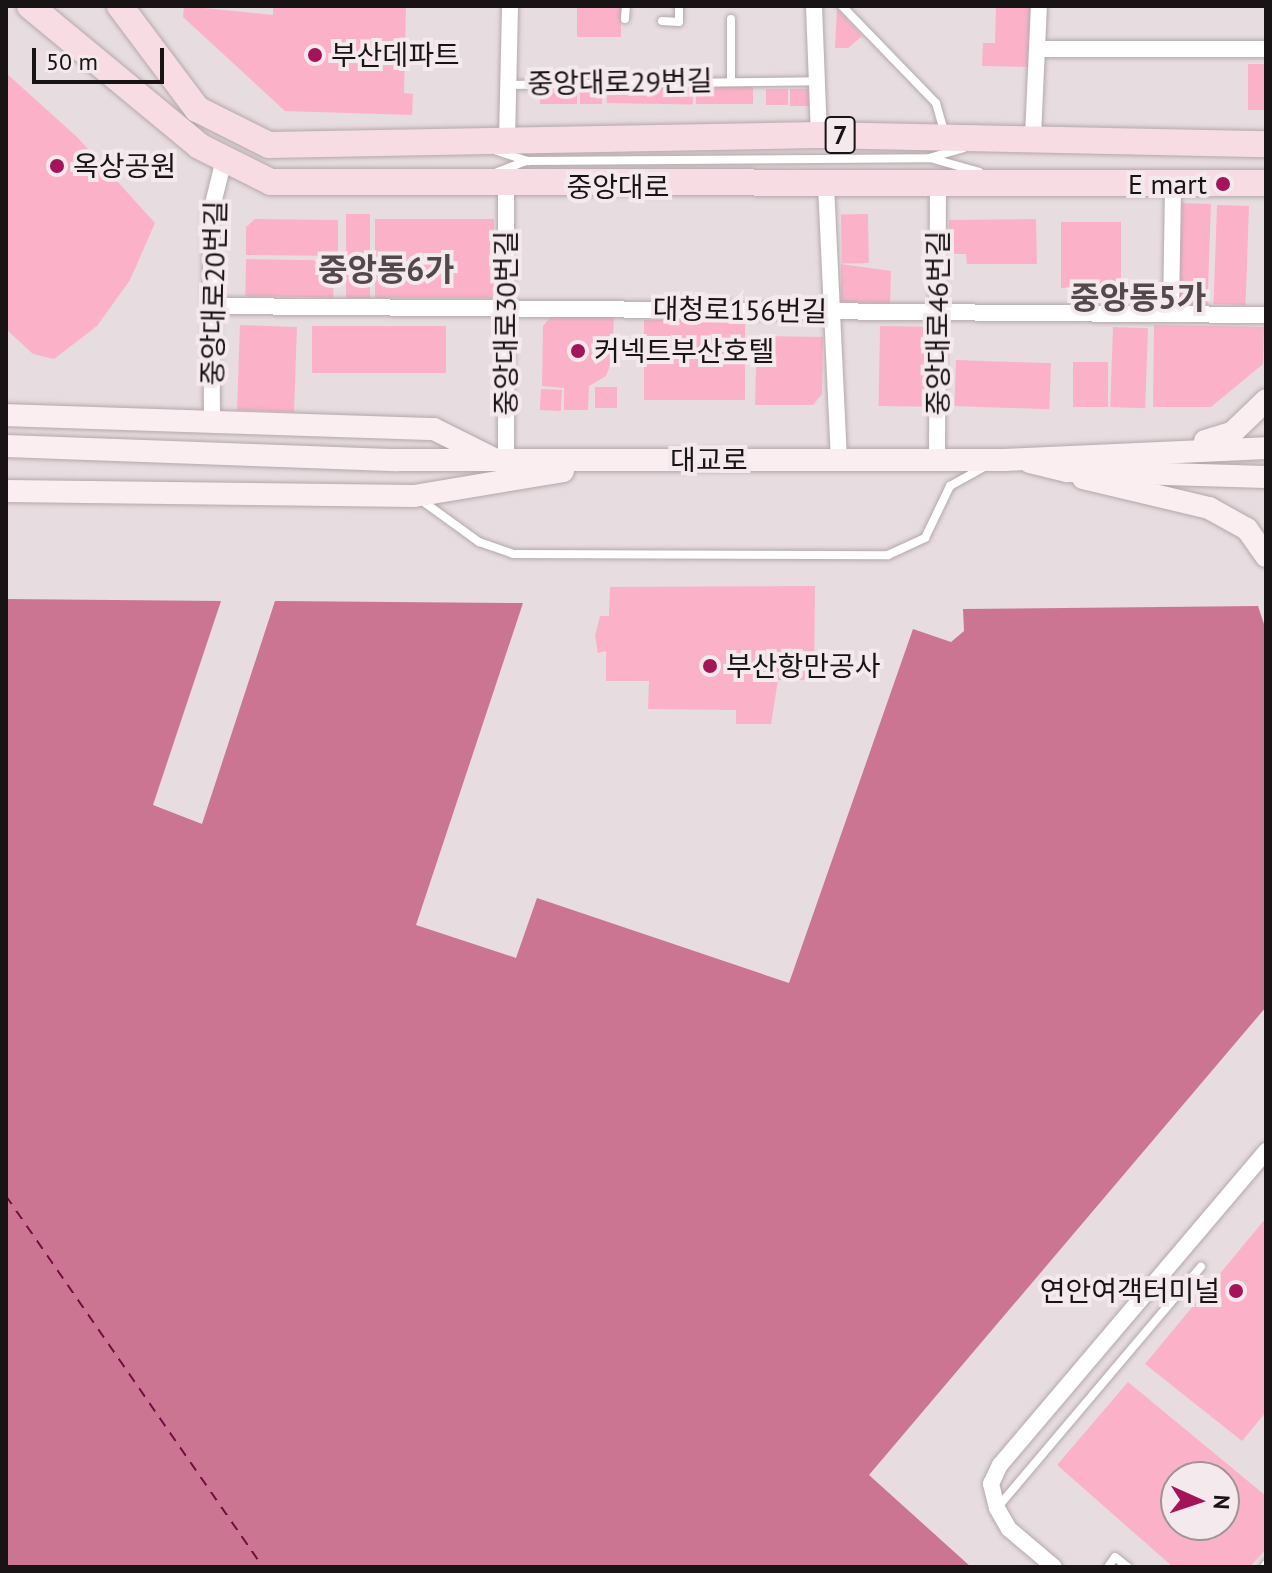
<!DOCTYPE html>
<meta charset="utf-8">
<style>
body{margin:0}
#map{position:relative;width:1272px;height:1573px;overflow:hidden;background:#e7dcdf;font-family:"PT Sans","Noto Sans KR",sans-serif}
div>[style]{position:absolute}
.water>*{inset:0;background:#cb7592}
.ferry>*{height:2px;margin-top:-1px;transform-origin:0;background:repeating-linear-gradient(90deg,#750b3e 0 10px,transparent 0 18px)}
.building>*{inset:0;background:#fbb2c8;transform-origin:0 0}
.roads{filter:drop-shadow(0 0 2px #b3a8ab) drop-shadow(0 0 2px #b3a8ab)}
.lane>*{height:8px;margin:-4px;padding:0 4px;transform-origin:4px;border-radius:4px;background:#fff}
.street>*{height:16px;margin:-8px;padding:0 8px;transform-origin:8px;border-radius:8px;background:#fff}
.secondary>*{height:22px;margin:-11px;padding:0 11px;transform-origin:11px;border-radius:11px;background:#fbeef1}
.primary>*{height:26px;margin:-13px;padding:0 13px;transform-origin:13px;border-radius:13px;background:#f7dce3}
.dots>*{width:22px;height:22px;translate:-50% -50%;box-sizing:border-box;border:4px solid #f4e9ec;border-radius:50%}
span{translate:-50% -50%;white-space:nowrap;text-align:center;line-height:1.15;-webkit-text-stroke:8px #f4e9ec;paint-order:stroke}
.shield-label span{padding:2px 6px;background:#f4e9ec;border:2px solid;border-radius:6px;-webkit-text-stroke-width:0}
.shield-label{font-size:26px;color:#181415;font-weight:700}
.poi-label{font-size:28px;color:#181415}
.left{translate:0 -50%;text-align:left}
.right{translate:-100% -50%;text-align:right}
.street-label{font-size:28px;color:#181415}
.quarter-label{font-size:32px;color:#53494c;font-weight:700}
.frame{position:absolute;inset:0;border:8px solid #181415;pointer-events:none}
.north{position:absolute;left:1160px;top:1461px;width:80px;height:80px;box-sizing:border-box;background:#f4e9ec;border:2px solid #9c9496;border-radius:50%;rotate:93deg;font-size:22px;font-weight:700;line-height:32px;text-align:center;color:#181415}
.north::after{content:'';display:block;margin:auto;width:28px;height:36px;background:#a31458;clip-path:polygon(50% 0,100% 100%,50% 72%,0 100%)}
.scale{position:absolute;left:32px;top:48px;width:132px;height:36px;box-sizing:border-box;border:4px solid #181415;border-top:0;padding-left:10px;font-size:24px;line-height:28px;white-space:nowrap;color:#181415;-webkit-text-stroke:6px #f4e9ec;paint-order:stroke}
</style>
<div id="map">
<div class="water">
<div style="clip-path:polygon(6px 599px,221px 601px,153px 805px,202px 824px,275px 601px,523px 603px,416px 925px,516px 958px,537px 898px,789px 983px,913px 629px,951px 642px,964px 631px,963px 609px,1258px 606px,1266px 630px,1266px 1007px,869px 1475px,971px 1567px,6px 1567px)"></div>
</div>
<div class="ferry">
<div style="left:6px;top:1196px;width:451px;rotate:55.3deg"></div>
</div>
<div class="building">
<div style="clip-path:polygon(184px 6px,273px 15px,273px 6px,406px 6px,404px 93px,413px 94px,412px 115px,285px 111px,183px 17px)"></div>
<div style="left:577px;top:6px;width:44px;height:31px"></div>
<div style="clip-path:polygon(996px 6px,1033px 6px,1032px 67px,982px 66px,983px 43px,995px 43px)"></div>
<div style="clip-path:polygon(837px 9px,862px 36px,848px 48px,835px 48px)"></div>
<div style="left:1248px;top:64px;width:16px;height:46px"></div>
<div style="clip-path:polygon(6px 73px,77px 137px,155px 223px,130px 280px,97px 326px,54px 359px,33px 354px,6px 329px)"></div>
<div style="left:607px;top:86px;width:86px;height:17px;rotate:1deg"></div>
<div style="left:540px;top:87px;width:37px;height:17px"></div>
<div style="left:580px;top:87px;width:22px;height:17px"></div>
<div style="left:696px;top:87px;width:57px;height:17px"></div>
<div style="left:766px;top:89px;width:22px;height:16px"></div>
<div style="left:790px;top:89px;width:23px;height:17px"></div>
<div style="left:1182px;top:203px;width:29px;height:101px;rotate:2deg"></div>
<div style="left:1217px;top:205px;width:32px;height:99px;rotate:2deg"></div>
<div style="left:346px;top:214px;width:24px;height:84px"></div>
<div style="left:868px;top:214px;width:49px;height:27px;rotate:89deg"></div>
<div style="clip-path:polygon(255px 219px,338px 220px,338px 256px,246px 255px,246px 227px)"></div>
<div style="left:494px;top:219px;width:79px;height:119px;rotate:90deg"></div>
<div style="clip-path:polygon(1036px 219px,1037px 264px,967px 264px,966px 254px,949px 254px,949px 220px)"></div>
<div style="left:1061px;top:222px;width:60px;height:66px"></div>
<div style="left:246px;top:259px;width:88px;height:37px;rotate:1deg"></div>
<div style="clip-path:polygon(841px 264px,891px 271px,890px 303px,841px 302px)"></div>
<div style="clip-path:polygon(554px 313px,614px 315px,612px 360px,606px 376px,589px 386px,588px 410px,564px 410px,564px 388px,542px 386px,543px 326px)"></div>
<div style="left:745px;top:320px;width:80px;height:101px;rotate:90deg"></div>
<div style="left:240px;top:325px;width:57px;height:85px;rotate:2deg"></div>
<div style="clip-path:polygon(1154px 325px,1264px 327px,1263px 364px,1211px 407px,1153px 407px)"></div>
<div style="left:312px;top:326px;width:134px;height:47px"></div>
<div style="left:880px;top:326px;width:45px;height:80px;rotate:1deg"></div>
<div style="left:1113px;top:327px;width:35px;height:80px;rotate:2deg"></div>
<div style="clip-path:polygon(757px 336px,823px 337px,822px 394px,813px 405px,755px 405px)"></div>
<div style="left:956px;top:360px;width:95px;height:46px;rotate:2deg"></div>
<div style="left:1073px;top:362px;width:35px;height:45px"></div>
<div style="left:595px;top:387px;width:22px;height:21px"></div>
<div style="left:541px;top:389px;width:21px;height:21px;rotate:3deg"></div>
<div style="clip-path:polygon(815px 586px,814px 680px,778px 680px,771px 724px,736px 724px,736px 710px,648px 709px,649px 681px,606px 681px,606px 651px,598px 653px,595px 636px,600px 616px,609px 616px,610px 587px)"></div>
<div style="clip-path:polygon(1266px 1218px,1266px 1412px,1242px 1441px,1145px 1364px)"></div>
<div style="clip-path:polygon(evenodd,1128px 1382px,1266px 1496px,1266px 1549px,1250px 1567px,1173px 1567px,1057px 1465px,1128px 1382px,1176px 1477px,1224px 1477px,1224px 1525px,1176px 1525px,1176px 1477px)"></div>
</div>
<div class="roads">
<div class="lane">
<div style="left:842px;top:6px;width:135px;rotate:45.9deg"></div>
<div style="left:936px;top:103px;width:32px;rotate:74deg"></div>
<div style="left:625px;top:19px;width:13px;rotate:-86deg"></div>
<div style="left:662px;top:21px;width:17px;rotate:3deg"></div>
<div style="left:679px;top:22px;width:16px;rotate:-90deg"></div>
<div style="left:731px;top:80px;width:61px;rotate:-90deg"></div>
<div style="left:509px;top:85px;width:309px;rotate:-0.7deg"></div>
<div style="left:497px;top:151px;width:33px;rotate:18deg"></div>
<div style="left:528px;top:161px;width:401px;rotate:-0.4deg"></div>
<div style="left:929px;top:158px;width:36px;rotate:-16deg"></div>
<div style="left:930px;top:158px;width:51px;rotate:15.9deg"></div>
<div style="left:495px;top:173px;width:34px;rotate:-21deg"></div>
<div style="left:421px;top:500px;width:72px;rotate:35.9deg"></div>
<div style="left:479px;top:542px;width:36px;rotate:19deg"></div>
<div style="left:513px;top:554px;width:375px;rotate:0.2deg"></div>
<div style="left:888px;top:555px;width:41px;rotate:-24.7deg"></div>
<div style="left:925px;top:538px;width:58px;rotate:-64.3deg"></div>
<div style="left:950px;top:486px;width:39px;rotate:-29deg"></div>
<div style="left:997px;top:1508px;width:316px;rotate:-49.8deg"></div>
<div style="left:1108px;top:1567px;width:12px;rotate:-55deg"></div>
<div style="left:1115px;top:1557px;width:16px;rotate:38deg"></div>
<div style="left:1264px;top:1567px;width:4px;rotate:-56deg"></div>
</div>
<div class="street">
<div style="left:814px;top:6px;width:129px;rotate:87.8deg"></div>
<div style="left:1038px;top:49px;width:228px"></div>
<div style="left:1033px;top:136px;width:130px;rotate:-87.4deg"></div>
<div style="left:507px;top:140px;width:134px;rotate:-88.7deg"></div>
<div style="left:826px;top:185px;width:274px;rotate:87.3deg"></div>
<div style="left:506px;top:187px;width:273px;rotate:90deg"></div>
<div style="left:214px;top:306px;width:1052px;rotate:0.49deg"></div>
<div style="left:1171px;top:314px;width:132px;rotate:-89.1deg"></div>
<div style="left:212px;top:423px;width:211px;rotate:-90.3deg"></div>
<div style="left:211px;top:212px;width:50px;rotate:-76.2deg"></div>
<div style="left:937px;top:460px;width:274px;rotate:-89.8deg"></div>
<div style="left:1054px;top:1567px;width:59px;rotate:-139.8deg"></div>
<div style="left:1009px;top:1529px;width:24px;rotate:-120deg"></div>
<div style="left:997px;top:1508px;width:25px;rotate:-104deg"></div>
<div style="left:991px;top:1484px;width:21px;rotate:-65deg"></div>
<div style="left:1000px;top:1465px;width:412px;rotate:-49.7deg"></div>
</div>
<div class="secondary">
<div style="left:6px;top:415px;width:428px;rotate:1.9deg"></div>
<div style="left:434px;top:429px;width:65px;rotate:26.6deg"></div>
<div style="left:1205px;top:441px;width:28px;rotate:-17deg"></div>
<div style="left:1232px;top:433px;width:47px;rotate:-44.1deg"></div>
<div style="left:6px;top:446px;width:391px;rotate:2.1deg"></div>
<div style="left:397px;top:460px;width:607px"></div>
<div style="left:1004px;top:460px;width:262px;rotate:-2.6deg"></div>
<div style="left:1030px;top:462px;width:38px;rotate:14deg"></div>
<div style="left:1067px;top:471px;width:199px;rotate:1.7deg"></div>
<div style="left:1083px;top:478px;width:130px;rotate:13.4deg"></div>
<div style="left:1209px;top:508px;width:43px;rotate:28.9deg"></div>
<div style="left:1247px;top:529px;width:33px;rotate:55deg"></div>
<div style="left:6px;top:491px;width:408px;rotate:0.7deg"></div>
<div style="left:414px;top:496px;width:151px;rotate:-9.5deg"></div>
</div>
<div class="primary">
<div style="left:30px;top:6px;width:219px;rotate:39.6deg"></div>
<div style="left:199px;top:146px;width:80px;rotate:26.6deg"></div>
<div style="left:271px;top:182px;width:995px;rotate:0.06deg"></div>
<div style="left:120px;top:6px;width:129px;rotate:53.2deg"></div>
<div style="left:197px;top:109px;width:80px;rotate:26.6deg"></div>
<div style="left:269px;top:145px;width:550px;rotate:-1.04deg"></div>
<div style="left:819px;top:135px;width:447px;rotate:1.2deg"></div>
</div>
</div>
<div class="dots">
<div style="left:315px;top:55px;background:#a31458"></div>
<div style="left:57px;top:166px;background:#a31458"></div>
<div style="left:1223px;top:184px;background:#a31458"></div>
<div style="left:578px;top:351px;background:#a31458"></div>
<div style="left:710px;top:666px;background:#a31458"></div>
<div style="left:1236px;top:1291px;background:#a31458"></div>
</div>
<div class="shield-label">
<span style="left:840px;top:135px">7</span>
</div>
<div class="poi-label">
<span class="left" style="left:331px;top:55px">부산데파트</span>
<span class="left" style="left:73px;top:166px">옥상공원</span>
<span class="right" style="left:1207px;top:184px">E mart</span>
<span class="left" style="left:594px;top:351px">커넥트부산호텔</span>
<span class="left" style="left:726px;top:666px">부산항만공사</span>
<span class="right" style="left:1220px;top:1291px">연안여객터미널</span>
</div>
<div class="street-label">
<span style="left:620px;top:82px;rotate:-1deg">중앙대로29번길</span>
<span style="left:618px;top:187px">중앙대로</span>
<span style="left:214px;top:293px;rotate:-89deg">중앙대로20번길</span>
<span style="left:740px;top:310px;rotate:1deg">대청로156번길</span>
<span style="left:506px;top:323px;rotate:-90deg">중앙대로30번길</span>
<span style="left:938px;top:323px;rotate:-90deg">중앙대로46번길</span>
<span style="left:709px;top:460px">대교로</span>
</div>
<div class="quarter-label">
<span style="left:386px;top:269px">중앙동6가</span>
<span style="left:1138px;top:297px">중앙동5가</span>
</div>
<div class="frame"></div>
<div class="north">N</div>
<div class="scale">50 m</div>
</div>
